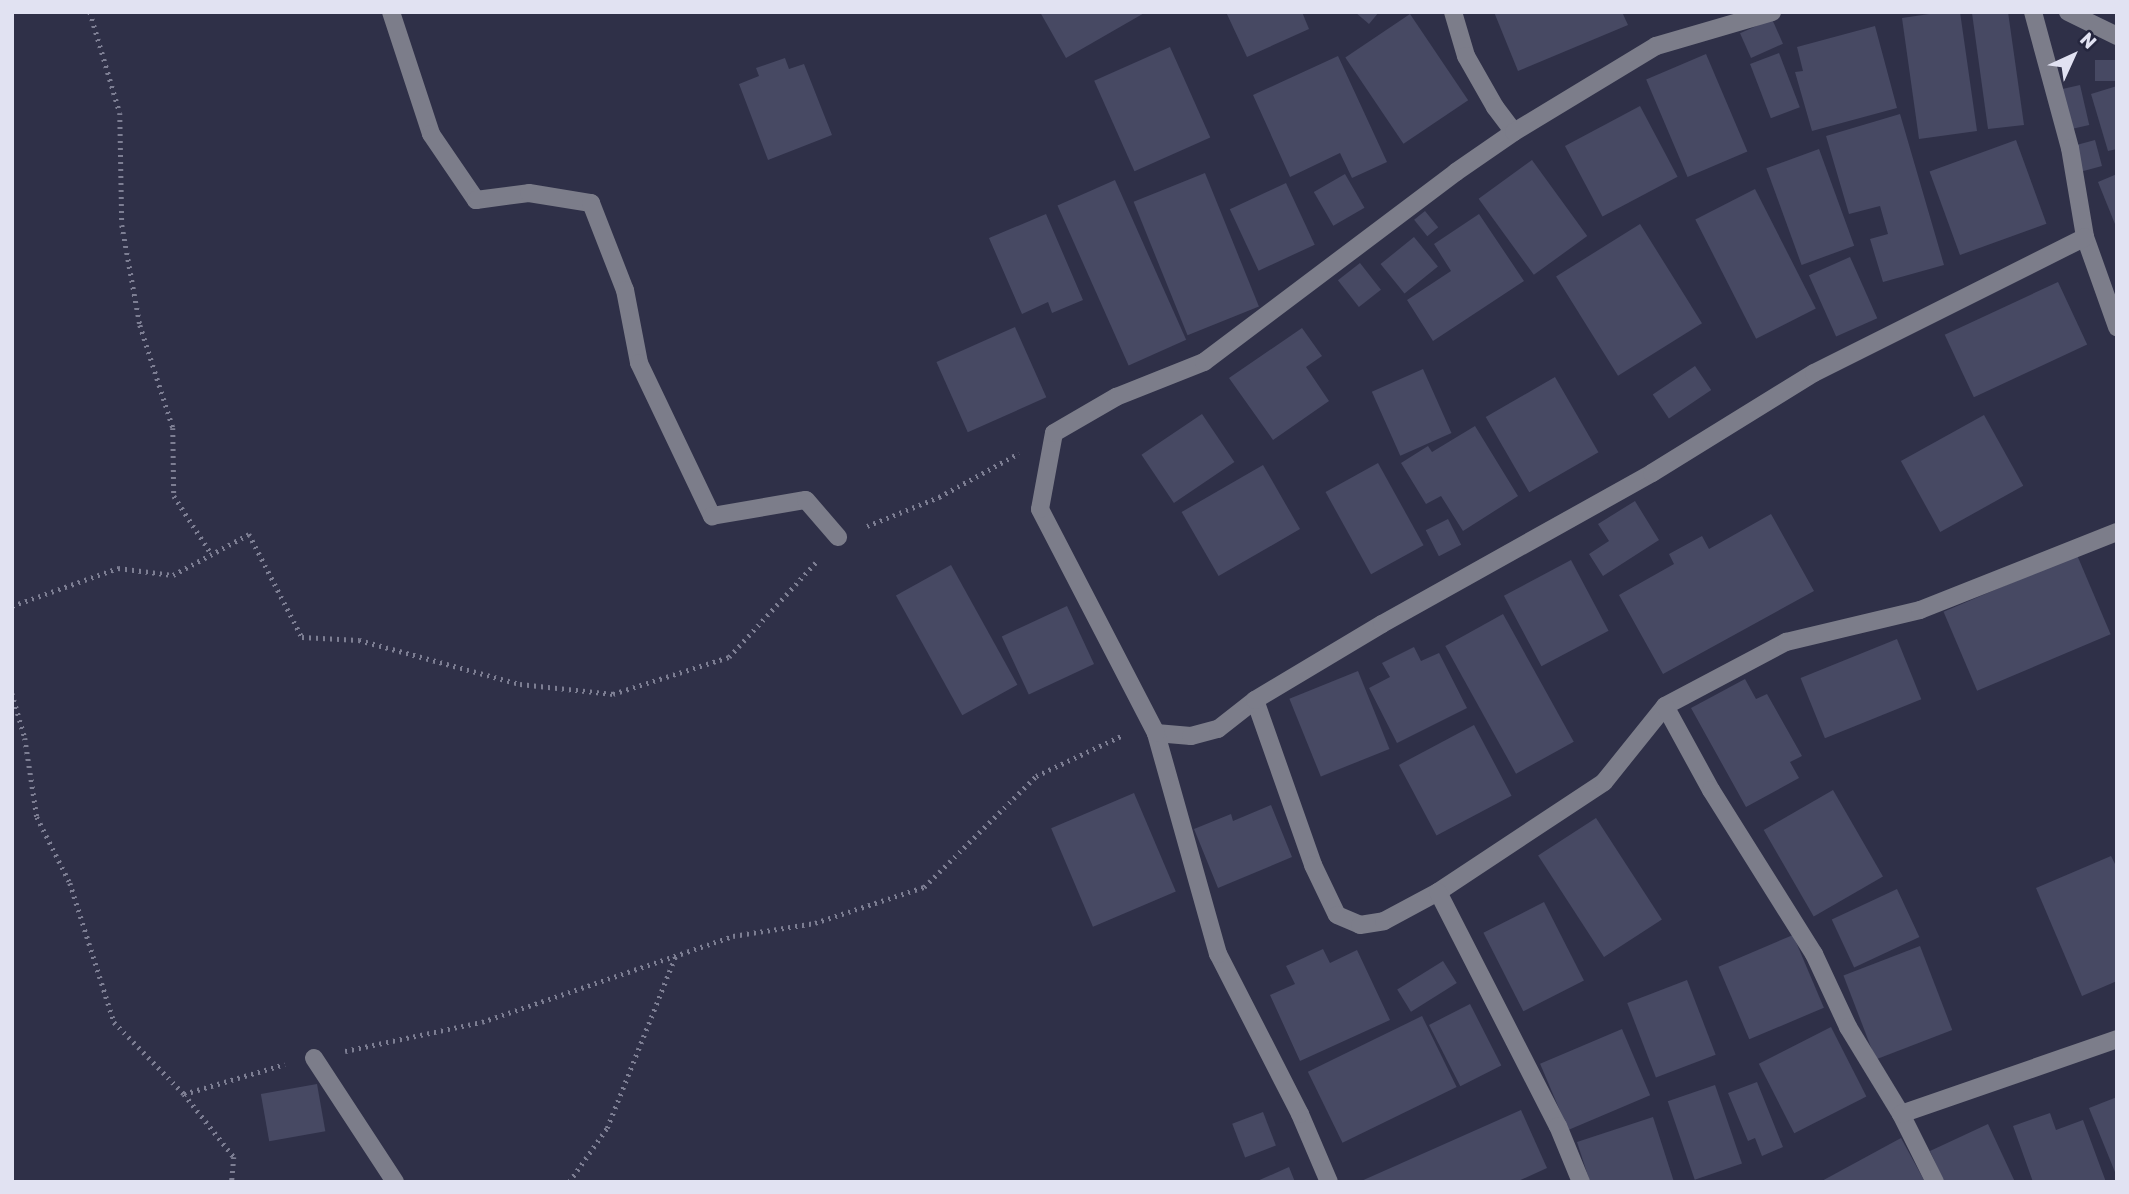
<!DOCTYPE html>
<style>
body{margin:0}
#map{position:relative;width:2129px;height:1194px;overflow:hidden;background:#2f3048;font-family:Rubik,sans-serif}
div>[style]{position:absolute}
.building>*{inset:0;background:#474963;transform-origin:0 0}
.path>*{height:4.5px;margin-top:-2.25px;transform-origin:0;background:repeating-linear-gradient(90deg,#7d7e93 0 2px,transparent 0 7px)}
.minor>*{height:18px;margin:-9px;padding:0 9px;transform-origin:9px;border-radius:9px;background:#7c7d8a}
span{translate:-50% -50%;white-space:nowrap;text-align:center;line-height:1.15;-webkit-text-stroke:6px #25263e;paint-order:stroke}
.frame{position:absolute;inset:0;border:14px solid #e1e2f2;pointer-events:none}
.north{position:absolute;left:2038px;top:21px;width:70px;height:70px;-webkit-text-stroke:5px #25263e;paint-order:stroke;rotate:45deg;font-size:19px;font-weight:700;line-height:28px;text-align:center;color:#e1e2f2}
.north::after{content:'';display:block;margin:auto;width:24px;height:32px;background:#e1e2f2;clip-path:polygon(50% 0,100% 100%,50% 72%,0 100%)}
</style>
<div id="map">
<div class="building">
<div style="clip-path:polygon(1040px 12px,1146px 12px,1066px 58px)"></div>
<div style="clip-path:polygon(1226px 12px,1302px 12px,1309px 29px,1247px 57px)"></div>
<div style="clip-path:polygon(1355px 12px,1379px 12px,1369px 24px)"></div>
<div style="clip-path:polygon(1494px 12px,1622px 12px,1628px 25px,1518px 71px)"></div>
<div style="clip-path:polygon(1943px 12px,1960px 12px,1977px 131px,1919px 139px,1902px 18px)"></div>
<div style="clip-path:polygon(1982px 12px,2008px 12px,2024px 125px,1988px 129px,1972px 13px)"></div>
<div style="left:1410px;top:14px;width:104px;height:78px;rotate:56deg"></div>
<div style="left:1772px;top:19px;width:27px;height:35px;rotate:66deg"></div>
<div style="clip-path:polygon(1875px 26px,1897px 108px,1812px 131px,1795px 72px,1803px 71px,1797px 47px)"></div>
<div style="left:1170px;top:47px;width:99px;height:83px;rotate:66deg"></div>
<div style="left:1779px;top:53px;width:58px;height:31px;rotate:69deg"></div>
<div style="left:1706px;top:54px;width:106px;height:65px;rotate:67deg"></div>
<div style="clip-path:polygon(1338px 56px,1387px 162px,1352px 178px,1340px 153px,1290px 177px,1253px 95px)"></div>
<div style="clip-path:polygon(785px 58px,789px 69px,804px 64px,832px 135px,768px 160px,739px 84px,759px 76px,756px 68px)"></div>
<div style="left:2117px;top:60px;width:21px;height:22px;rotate:90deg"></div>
<div style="left:2080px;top:85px;width:41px;height:18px;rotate:77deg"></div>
<div style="clip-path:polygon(2117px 86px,2117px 149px,2108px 151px,2091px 94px)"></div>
<div style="left:1640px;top:106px;width:80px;height:85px;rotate:62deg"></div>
<div style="clip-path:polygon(1900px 114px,1944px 265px,1883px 282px,1870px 239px,1888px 234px,1880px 206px,1849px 214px,1826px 136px)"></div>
<div style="left:2016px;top:140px;width:89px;height:92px;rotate:70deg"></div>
<div style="left:2095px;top:140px;width:27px;height:23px;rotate:75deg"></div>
<div style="left:1819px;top:149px;width:103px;height:56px;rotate:70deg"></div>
<div style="left:1532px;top:160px;width:94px;height:66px;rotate:54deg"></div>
<div style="left:1205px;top:173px;width:144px;height:77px;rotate:68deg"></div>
<div style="left:1345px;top:174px;width:39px;height:36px;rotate:60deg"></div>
<div style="clip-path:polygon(2117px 174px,2117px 229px,2098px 182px)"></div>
<div style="left:1115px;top:180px;width:175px;height:63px;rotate:66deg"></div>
<div style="left:1286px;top:183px;width:68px;height:62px;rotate:65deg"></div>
<div style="left:1755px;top:189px;width:134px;height:67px;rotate:63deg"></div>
<div style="left:1425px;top:211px;width:21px;height:14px;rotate:51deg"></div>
<div style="clip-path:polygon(1046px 214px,1083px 300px,1052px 313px,1048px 302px,1022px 314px,989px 238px)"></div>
<div style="clip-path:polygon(1479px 214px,1524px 281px,1433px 341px,1407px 300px,1451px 271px,1434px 244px)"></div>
<div style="left:1640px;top:224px;width:117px;height:99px;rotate:58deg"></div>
<div style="left:1414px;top:237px;width:38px;height:43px;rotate:51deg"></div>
<div style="left:1850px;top:257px;width:67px;height:45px;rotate:66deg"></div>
<div style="left:1360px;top:263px;width:34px;height:28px;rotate:52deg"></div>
<div style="left:2058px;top:282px;width:69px;height:125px;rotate:65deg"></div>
<div style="left:1015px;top:327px;width:77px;height:86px;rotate:66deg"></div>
<div style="clip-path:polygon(1302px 328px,1322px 356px,1306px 367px,1329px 401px,1273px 440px,1229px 378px)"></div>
<div style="left:1695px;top:366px;width:29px;height:51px;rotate:56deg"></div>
<div style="left:1423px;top:369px;width:70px;height:56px;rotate:66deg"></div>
<div style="left:1555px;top:377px;width:87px;height:80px;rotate:60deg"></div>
<div style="left:1202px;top:414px;width:58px;height:73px;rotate:56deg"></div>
<div style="left:1984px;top:415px;width:81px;height:95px;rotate:61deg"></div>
<div style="clip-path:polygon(1475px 426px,1518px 496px,1463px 531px,1441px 496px,1426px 504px,1401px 463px,1428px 446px,1432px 452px)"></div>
<div style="left:1378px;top:463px;width:94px;height:60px;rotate:61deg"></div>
<div style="left:1263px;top:465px;width:74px;height:94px;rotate:60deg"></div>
<div style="clip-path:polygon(1635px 501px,1659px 540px,1603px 576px,1589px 554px,1609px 541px,1598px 524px)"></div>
<div style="clip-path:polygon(1771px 514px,1814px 591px,1663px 674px,1619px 595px,1674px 564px,1669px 554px,1702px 536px,1709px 549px)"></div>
<div style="left:1448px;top:519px;width:29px;height:25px;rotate:63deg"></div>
<div style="left:2077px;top:555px;width:86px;height:145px;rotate:67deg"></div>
<div style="left:1571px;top:560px;width:80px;height:76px;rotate:62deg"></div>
<div style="left:951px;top:565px;width:137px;height:63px;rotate:61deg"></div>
<div style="left:1067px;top:606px;width:64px;height:72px;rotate:65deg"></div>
<div style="left:1503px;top:614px;width:146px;height:66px;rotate:61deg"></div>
<div style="left:1897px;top:639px;width:65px;height:104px;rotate:68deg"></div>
<div style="clip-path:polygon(1414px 647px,1421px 661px,1439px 653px,1467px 708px,1397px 743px,1369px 688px,1390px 677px,1382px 663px)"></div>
<div style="left:1358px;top:671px;width:84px;height:74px;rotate:68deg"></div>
<div style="clip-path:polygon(1745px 679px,1756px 699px,1767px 694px,1802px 756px,1790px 762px,1799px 778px,1746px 807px,1691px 708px)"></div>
<div style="left:1474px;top:725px;width:80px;height:85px;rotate:62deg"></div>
<div style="left:1833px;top:790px;width:100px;height:80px;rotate:60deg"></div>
<div style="left:1134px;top:793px;width:107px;height:90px;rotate:67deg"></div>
<div style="clip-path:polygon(1271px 805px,1292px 857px,1218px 888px,1194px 829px,1231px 814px,1233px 821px)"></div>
<div style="left:1596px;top:818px;width:121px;height:69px;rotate:57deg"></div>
<div style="clip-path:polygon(2111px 856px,2117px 868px,2117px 981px,2082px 996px,2036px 888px)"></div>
<div style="left:1897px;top:889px;width:53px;height:72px;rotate:65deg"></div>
<div style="left:1544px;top:902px;width:88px;height:68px;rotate:63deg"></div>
<div style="left:1793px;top:935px;width:79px;height:81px;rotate:67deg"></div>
<div style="left:1920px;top:946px;width:90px;height:82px;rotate:69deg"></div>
<div style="clip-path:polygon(1323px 949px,1330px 963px,1357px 950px,1390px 1020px,1300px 1061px,1270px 995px,1295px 984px,1286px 966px)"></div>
<div style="left:1443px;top:961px;width:26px;height:54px;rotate:58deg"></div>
<div style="left:1687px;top:980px;width:80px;height:64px;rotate:69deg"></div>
<div style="left:1470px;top:1004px;width:69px;height:46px;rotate:63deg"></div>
<div style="left:1422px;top:1016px;width:79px;height:127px;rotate:64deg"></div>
<div style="left:1831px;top:1027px;width:78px;height:81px;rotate:63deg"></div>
<div style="left:1622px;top:1029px;width:72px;height:89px;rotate:67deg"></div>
<div style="clip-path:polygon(1757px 1082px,1783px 1147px,1762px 1156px,1755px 1138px,1748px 1141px,1728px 1093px)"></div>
<div style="left:317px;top:1084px;width:48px;height:57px;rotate:80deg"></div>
<div style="left:1715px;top:1085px;width:83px;height:50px;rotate:71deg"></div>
<div style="clip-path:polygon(2117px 1097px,2117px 1177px,2089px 1108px)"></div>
<div style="clip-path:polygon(1521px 1110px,1547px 1168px,1516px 1182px,1359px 1182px)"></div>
<div style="left:1263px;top:1112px;width:36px;height:33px;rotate:69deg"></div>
<div style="clip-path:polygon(2050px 1113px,2056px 1130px,2083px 1120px,2106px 1182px,2033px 1182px,2013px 1126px)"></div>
<div style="clip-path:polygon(1653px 1117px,1674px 1182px,1590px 1182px,1577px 1142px)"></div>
<div style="clip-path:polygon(1988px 1124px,2015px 1182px,1944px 1182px,1930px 1151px)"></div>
<div style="clip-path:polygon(1901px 1138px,1925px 1182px,1820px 1182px)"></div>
<div style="clip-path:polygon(1289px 1167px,1295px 1182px,1255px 1182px)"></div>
</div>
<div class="path">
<div style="left:90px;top:12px;width:105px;rotate:73.5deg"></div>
<div style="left:120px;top:113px;width:112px;rotate:89deg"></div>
<div style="left:122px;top:225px;width:102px;rotate:79.8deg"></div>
<div style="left:140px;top:325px;width:108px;rotate:72.2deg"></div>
<div style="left:173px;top:428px;width:68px;rotate:89.2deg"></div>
<div style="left:174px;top:496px;width:70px;rotate:57.2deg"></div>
<div style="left:867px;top:526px;width:78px;rotate:-21.9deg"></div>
<div style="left:939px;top:497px;width:91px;rotate:-28.8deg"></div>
<div style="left:12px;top:606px;width:113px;rotate:-19.7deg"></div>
<div style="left:118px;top:568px;width:55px;rotate:7.3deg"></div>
<div style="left:173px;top:575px;width:86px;rotate:-28.3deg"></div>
<div style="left:249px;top:534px;width:116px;rotate:62.8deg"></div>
<div style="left:302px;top:637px;width:57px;rotate:3deg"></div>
<div style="left:359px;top:640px;width:167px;rotate:15.3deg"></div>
<div style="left:520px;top:684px;width:94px;rotate:6.1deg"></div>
<div style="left:613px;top:694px;width:122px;rotate:-17.7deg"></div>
<div style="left:729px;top:657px;width:132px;rotate:-47.5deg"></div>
<div style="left:12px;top:693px;width:47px;rotate:73.9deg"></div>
<div style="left:25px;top:738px;width:80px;rotate:81.4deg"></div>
<div style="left:37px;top:817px;width:74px;rotate:63.4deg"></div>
<div style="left:70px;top:883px;width:146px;rotate:72.4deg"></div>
<div style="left:114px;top:1022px;width:100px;rotate:45.8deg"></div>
<div style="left:184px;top:1094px;width:105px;rotate:-16.5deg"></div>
<div style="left:345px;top:1051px;width:140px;rotate:-12deg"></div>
<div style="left:482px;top:1022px;width:265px;rotate:-18.9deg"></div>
<div style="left:733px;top:936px;width:83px;rotate:-9deg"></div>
<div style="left:815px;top:923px;width:115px;rotate:-18.3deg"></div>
<div style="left:924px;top:887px;width:158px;rotate:-44.7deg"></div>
<div style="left:1036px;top:776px;width:94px;rotate:-25.2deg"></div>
<div style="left:184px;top:1094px;width:80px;rotate:51.6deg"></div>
<div style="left:234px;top:1157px;width:25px;rotate:95deg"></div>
<div style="left:569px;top:1182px;width:66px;rotate:-54.9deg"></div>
<div style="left:607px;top:1128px;width:184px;rotate:-68.3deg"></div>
</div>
<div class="minor">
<div style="left:391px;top:12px;width:128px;rotate:71.8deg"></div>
<div style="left:431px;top:134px;width:80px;rotate:55.7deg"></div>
<div style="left:476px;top:200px;width:53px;rotate:-7.5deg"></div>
<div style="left:529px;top:193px;width:63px;rotate:9.2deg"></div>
<div style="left:591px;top:203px;width:93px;rotate:68.7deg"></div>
<div style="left:625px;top:290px;width:74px;rotate:79.1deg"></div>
<div style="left:639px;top:363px;width:170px;rotate:64.5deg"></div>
<div style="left:712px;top:516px;width:95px;rotate:-9.7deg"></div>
<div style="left:806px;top:500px;width:49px;rotate:49.1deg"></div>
<div style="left:1453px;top:12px;width:46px;rotate:73.5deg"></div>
<div style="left:1466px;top:56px;width:59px;rotate:60.4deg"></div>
<div style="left:1495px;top:107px;width:31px;rotate:53deg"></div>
<div style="left:2033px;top:12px;width:141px;rotate:74.8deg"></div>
<div style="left:2070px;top:148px;width:90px;rotate:80.4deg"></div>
<div style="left:2085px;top:237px;width:96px;rotate:70.4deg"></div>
<div style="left:2068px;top:12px;width:55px;rotate:26.1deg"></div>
<div style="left:1255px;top:700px;width:175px;rotate:70.6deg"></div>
<div style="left:1313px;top:865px;width:55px;rotate:64.4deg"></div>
<div style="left:1337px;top:915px;width:25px;rotate:23deg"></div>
<div style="left:1360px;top:925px;width:24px;rotate:-9deg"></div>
<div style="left:1384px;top:921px;width:61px;rotate:-28.2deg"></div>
<div style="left:1438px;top:892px;width:199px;rotate:-33.5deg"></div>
<div style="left:1604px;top:782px;width:97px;rotate:-51.2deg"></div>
<div style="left:1665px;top:706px;width:137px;rotate:-27.9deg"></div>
<div style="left:1786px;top:642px;width:138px;rotate:-13.4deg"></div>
<div style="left:1920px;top:610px;width:212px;rotate:-21.6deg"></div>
<div style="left:1665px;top:706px;width:96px;rotate:61.3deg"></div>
<div style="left:1711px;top:790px;width:194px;rotate:57.9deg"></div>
<div style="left:1814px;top:954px;width:81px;rotate:65deg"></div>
<div style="left:1848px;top:1027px;width:102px;rotate:58.7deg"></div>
<div style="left:1156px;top:733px;width:35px;rotate:5deg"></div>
<div style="left:1191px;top:736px;width:28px;rotate:-15deg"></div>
<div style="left:1218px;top:729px;width:47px;rotate:-38.1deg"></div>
<div style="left:1255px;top:700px;width:148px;rotate:-30.9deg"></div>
<div style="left:1382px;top:624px;width:309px;rotate:-29.2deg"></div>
<div style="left:1652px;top:473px;width:190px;rotate:-31.7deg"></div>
<div style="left:1814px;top:373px;width:303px;rotate:-26.6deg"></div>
<div style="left:1438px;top:892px;width:263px;rotate:62.9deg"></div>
<div style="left:1558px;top:1126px;width:61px;rotate:67.7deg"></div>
<div style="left:314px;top:1058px;width:148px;rotate:56.8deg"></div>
<div style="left:1329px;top:1182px;width:74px;rotate:-113.1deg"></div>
<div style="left:1300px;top:1114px;width:180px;rotate:-117.1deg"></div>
<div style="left:1218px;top:954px;width:230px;rotate:-105.7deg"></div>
<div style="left:1156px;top:733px;width:252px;rotate:-117.4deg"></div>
<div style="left:1040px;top:509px;width:77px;rotate:-79.6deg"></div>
<div style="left:1054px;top:433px;width:72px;rotate:-30.1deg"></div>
<div style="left:1116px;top:397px;width:95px;rotate:-21.7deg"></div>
<div style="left:1204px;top:362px;width:316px;rotate:-37deg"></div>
<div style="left:1456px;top:172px;width:70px;rotate:-34.6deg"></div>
<div style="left:1514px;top:132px;width:166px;rotate:-31.2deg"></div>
<div style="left:1656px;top:46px;width:121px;rotate:-16.3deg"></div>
<div style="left:1935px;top:1182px;width:76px;rotate:-116.6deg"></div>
<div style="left:1901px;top:1114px;width:229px;rotate:-19.1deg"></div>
</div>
<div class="frame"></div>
<div class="north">N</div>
</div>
